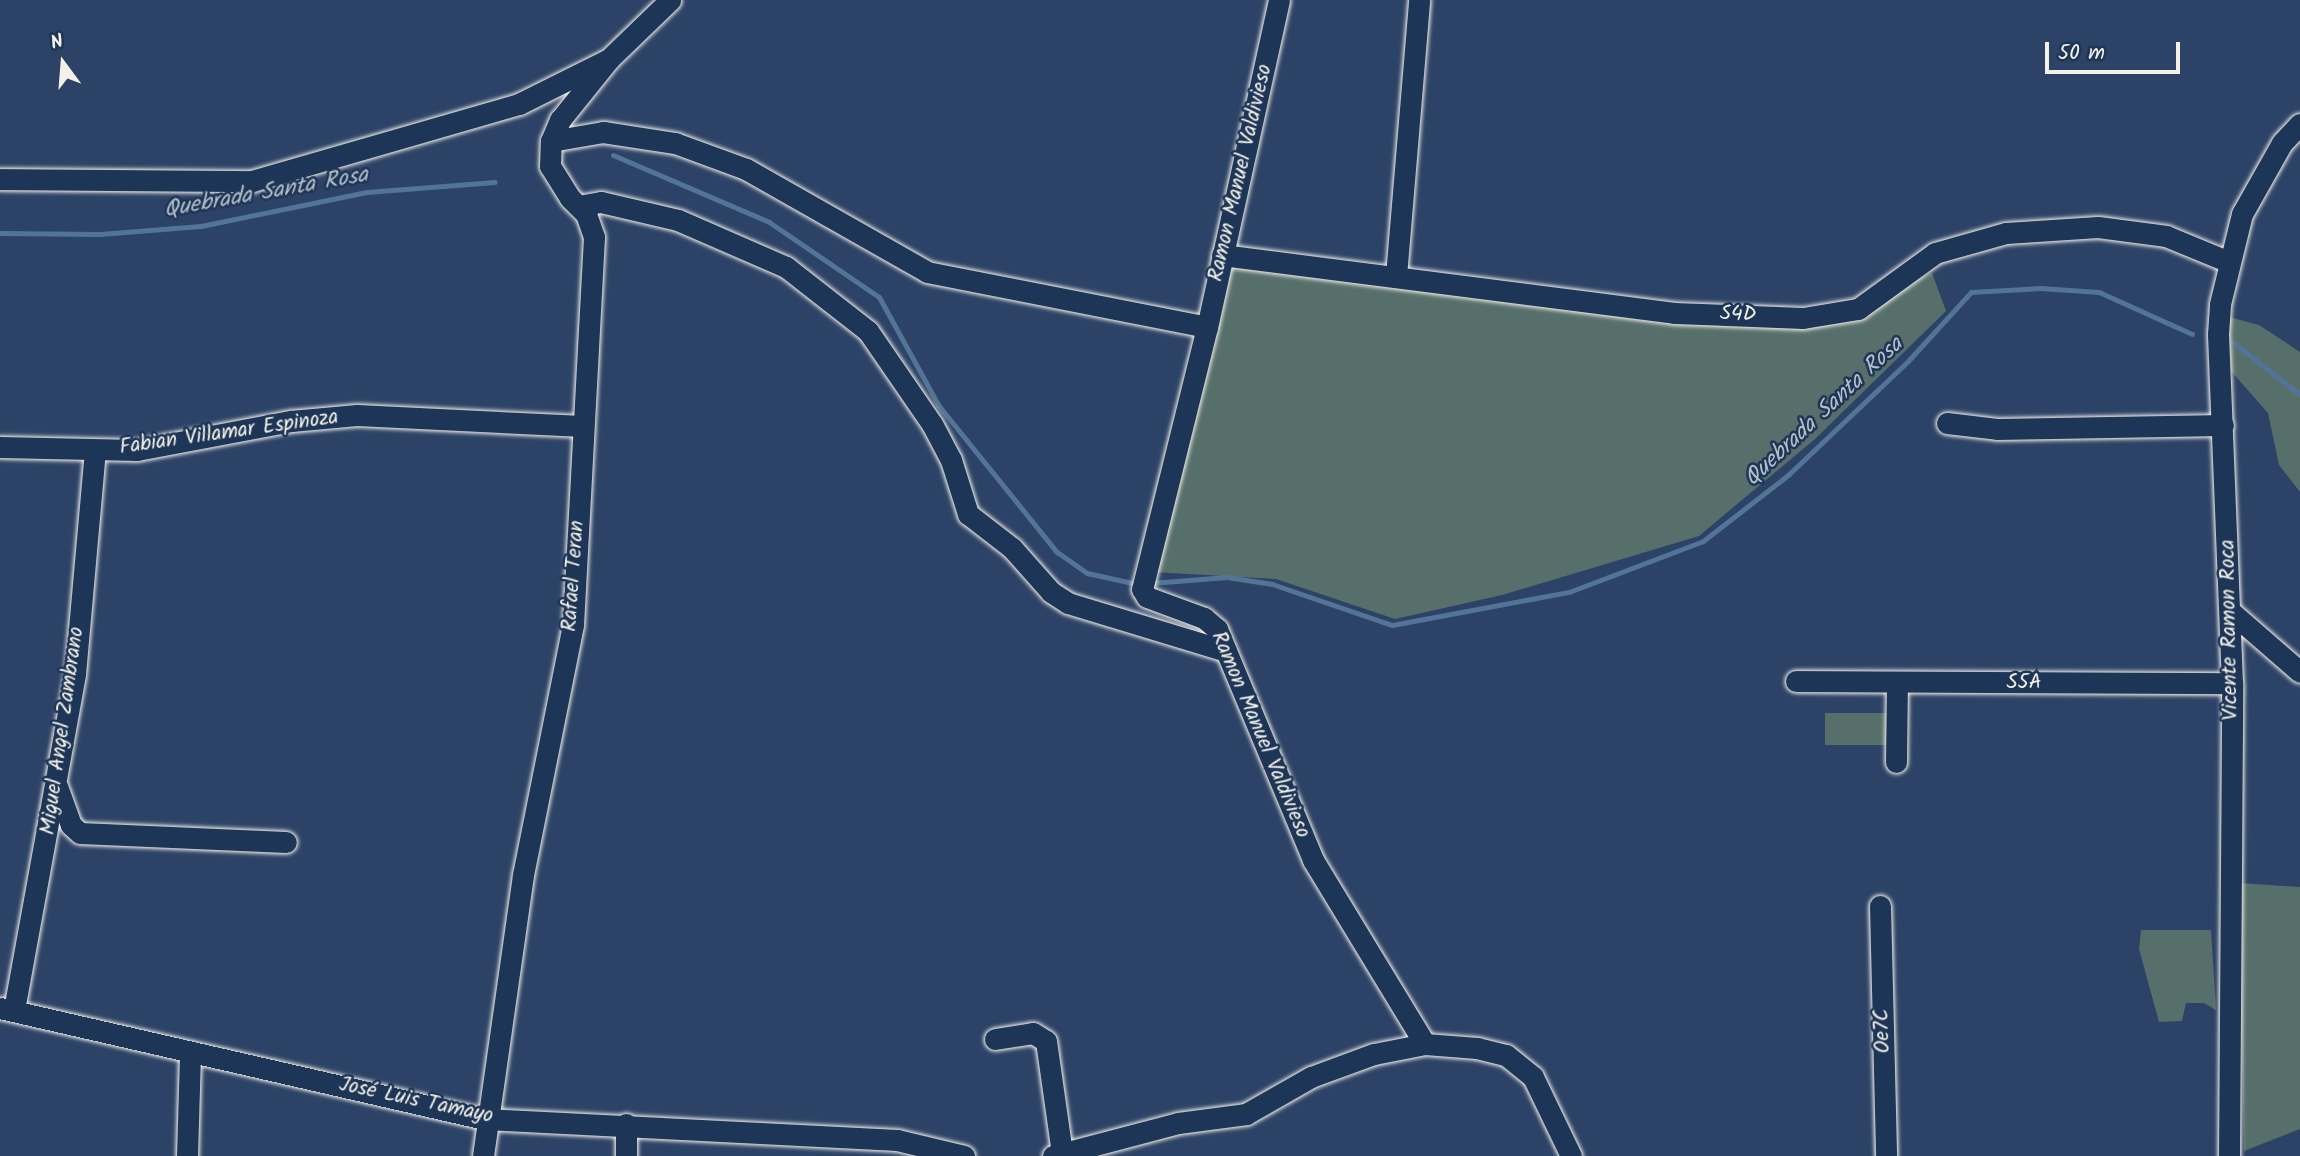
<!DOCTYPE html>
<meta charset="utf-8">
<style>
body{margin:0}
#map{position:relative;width:2300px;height:1156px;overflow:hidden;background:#2c4266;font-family:Kalam,sans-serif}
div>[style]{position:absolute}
.green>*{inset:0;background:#576f6b;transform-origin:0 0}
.stream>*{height:5px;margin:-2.5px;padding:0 2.5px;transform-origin:2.5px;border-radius:2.5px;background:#537496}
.roads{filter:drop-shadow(0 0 2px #f4f1e8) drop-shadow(0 0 2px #f4f1e8)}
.minor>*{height:21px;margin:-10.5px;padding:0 10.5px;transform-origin:10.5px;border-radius:10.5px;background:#1d3557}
span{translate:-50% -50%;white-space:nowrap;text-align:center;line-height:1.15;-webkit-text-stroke:5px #1d3557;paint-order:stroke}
.street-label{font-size:21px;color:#f4f1e8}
.water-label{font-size:23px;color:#b4bfc7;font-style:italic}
.north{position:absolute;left:28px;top:28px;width:70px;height:70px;-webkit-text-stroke:5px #1d3557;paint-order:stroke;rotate:344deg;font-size:19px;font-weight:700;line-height:28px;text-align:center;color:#f4f1e8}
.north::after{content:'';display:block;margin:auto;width:24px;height:32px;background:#f4f1e8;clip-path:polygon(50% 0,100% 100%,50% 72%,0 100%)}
.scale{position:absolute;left:2045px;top:42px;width:135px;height:32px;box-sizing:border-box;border:4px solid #f4f1e8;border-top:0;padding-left:9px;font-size:21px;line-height:24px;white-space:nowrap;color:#f4f1e8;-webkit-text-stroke:5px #1d3557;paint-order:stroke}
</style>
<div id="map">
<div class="green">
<div style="clip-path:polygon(1228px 266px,1808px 327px,1932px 273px,1946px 311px,1815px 439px,1699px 536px,1502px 595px,1395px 619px,1276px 579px,1153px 572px)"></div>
<div style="clip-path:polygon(2229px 317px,2259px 325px,2300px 352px,2300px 492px,2279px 465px,2268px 413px,2231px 371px)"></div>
<div style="left:1892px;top:713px;width:32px;height:67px;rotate:90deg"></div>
<div style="clip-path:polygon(2239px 883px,2300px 887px,2300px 1129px,2244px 1151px)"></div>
<div style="clip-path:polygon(2141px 930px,2211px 930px,2216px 1010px,2204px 1003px,2186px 1003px,2182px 1021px,2159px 1022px,2139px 949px)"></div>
</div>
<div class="stream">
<div style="left:613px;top:155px;width:170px;rotate:23.2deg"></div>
<div style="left:769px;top:222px;width:133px;rotate:34.3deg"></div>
<div style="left:879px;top:297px;width:124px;rotate:61.2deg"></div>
<div style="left:939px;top:406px;width:188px;rotate:51.1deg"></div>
<div style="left:1057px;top:552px;width:37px;rotate:35deg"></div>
<div style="left:1087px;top:573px;width:51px;rotate:12.4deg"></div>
<div style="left:0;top:233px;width:100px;rotate:0.6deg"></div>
<div style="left:100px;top:234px;width:101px;rotate:-4.5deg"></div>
<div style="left:201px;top:226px;width:169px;rotate:-11.6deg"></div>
<div style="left:367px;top:192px;width:128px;rotate:-4.5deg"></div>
<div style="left:2234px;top:343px;width:84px;rotate:38.2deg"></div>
<div style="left:1151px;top:583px;width:76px;rotate:-4.5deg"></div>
<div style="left:1227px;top:577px;width:46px;rotate:8.8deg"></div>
<div style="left:1272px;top:584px;width:127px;rotate:18.9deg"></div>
<div style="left:1392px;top:625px;width:180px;rotate:-10.6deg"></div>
<div style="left:1569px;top:592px;width:143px;rotate:-20.8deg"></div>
<div style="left:1703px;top:541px;width:108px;rotate:-37.8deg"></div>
<div style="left:1788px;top:475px;width:166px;rotate:-43.5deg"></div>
<div style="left:1908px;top:361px;width:93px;rotate:-47.6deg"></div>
<div style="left:1971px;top:292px;width:69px;rotate:-3.3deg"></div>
<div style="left:2040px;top:288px;width:59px;rotate:3.9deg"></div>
<div style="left:2099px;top:292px;width:102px;rotate:24.3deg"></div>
</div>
<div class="roads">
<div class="minor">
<div style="left:1279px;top:0;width:335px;rotate:102.4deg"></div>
<div style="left:1207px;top:327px;width:270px;rotate:103.9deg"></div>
<div style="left:1142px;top:589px;width:9px;rotate:58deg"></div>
<div style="left:1147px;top:597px;width:61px;rotate:20.2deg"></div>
<div style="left:1204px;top:618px;width:17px;rotate:40deg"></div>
<div style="left:1217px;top:629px;width:250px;rotate:67.4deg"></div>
<div style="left:1313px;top:860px;width:215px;rotate:58.7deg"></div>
<div style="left:1425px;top:1044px;width:52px;rotate:4.4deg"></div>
<div style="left:1477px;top:1048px;width:30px;rotate:14deg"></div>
<div style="left:1506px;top:1055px;width:35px;rotate:39deg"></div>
<div style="left:1533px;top:1077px;width:88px;rotate:64.3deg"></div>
<div style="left:551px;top:141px;width:53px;rotate:-9.8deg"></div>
<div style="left:603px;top:132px;width:73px;rotate:8.7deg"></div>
<div style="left:675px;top:143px;width:76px;rotate:20.1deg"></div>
<div style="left:746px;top:169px;width:208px;rotate:29.6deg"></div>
<div style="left:927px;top:272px;width:285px;rotate:11.1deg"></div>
<div style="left:0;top:179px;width:252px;rotate:0.5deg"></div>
<div style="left:252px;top:181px;width:278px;rotate:-16.1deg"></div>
<div style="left:519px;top:104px;width:101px;rotate:-26.6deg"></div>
<div style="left:609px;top:59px;width:85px;rotate:-44deg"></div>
<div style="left:578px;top:206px;width:23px;rotate:-10deg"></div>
<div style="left:601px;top:202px;width:79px;rotate:13.2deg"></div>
<div style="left:678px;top:220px;width:118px;rotate:23.5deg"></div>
<div style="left:786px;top:267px;width:104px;rotate:38deg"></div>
<div style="left:868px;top:331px;width:113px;rotate:55.5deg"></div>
<div style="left:932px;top:424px;width:41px;rotate:62.2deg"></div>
<div style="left:951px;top:460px;width:57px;rotate:72.5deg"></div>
<div style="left:968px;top:514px;width:56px;rotate:37.7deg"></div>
<div style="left:1012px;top:548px;width:59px;rotate:48.4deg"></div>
<div style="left:1051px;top:592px;width:20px;rotate:33deg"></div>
<div style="left:1068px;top:603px;width:165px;rotate:16.9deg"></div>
<div style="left:1222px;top:255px;width:456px;rotate:7.3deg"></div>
<div style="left:1674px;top:313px;width:129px;rotate:2.2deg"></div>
<div style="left:1803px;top:318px;width:56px;rotate:-9.3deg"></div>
<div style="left:1858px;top:309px;width:95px;rotate:-36deg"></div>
<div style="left:1935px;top:253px;width:74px;rotate:-15.7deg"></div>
<div style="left:2006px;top:233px;width:92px;rotate:-3.7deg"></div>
<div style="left:2098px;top:227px;width:69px;rotate:7.5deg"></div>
<div style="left:2166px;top:236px;width:68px;rotate:22.4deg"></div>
<div style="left:1396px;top:276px;width:277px;rotate:-85.2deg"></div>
<div style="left:1947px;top:423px;width:50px;rotate:6.8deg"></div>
<div style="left:1997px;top:429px;width:226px;rotate:-1deg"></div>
<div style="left:0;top:447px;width:137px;rotate:1.3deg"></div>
<div style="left:137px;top:450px;width:157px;rotate:-10.7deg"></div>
<div style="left:291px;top:421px;width:66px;rotate:-5.2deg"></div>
<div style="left:357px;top:415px;width:226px;rotate:2.8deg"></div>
<div style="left:2231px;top:612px;width:91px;rotate:41deg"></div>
<div style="left:1796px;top:681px;width:436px;rotate:0.3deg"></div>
<div style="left:1896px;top:762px;width:79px;rotate:-89.3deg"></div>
<div style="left:57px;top:786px;width:41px;rotate:70.3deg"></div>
<div style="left:71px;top:825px;width:12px;rotate:42deg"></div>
<div style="left:80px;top:833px;width:206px;rotate:2.5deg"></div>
<div style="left:1880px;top:906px;width:250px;rotate:88.6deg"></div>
<div style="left:0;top:1008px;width:498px;rotate:12.9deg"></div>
<div style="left:485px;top:1119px;width:413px;rotate:2.9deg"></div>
<div style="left:897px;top:1140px;width:69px;rotate:13.4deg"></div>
<div style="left:14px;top:1010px;width:341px;rotate:-79.7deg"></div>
<div style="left:75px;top:674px;width:225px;rotate:-84.9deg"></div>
<div style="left:995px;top:1039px;width:38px;rotate:-9deg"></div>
<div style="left:1033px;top:1033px;width:15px;rotate:32deg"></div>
<div style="left:1046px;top:1041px;width:113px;rotate:81.9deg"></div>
<div style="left:626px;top:1124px;width:32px;rotate:90deg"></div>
<div style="left:187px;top:1156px;width:104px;rotate:-88.3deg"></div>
<div style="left:483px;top:1156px;width:284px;rotate:-81.9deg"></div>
<div style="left:523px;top:875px;width:255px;rotate:-78.7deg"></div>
<div style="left:573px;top:625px;width:389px;rotate:-86.9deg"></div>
<div style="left:594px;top:237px;width:24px;rotate:-109deg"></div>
<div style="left:586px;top:214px;width:23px;rotate:-135deg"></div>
<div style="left:570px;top:198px;width:38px;rotate:-122deg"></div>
<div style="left:550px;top:166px;width:25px;rotate:-88deg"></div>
<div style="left:551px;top:141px;width:23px;rotate:-67deg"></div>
<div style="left:560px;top:120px;width:78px;rotate:-51.2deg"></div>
<div style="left:1053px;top:1156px;width:129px;rotate:-14.8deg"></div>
<div style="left:1178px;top:1123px;width:69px;rotate:-7.5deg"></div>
<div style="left:1246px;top:1114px;width:75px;rotate:-29.6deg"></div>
<div style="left:1311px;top:1077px;width:67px;rotate:-20.1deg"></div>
<div style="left:1374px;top:1054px;width:52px;rotate:-11.1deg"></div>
<div style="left:2229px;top:1156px;width:473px;rotate:-89.6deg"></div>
<div style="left:2232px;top:683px;width:349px;rotate:-92.3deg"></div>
<div style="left:2218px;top:334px;width:30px;rotate:-86deg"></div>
<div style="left:2220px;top:304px;width:93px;rotate:-76.3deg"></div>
<div style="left:2242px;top:214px;width:81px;rotate:-60.6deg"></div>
<div style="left:2282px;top:143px;width:26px;rotate:-47deg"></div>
</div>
</div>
<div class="street-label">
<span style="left:1241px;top:173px;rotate:-77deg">Ramon Manuel Valdivieso</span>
<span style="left:1738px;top:315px;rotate:2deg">S4D</span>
<span style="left:229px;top:433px;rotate:-8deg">Fabian Villamar Espinoza</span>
<span style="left:574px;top:576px;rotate:-86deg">Rafael Teran</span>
<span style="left:2230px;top:630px;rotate:-91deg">Vicente Ramon Roca</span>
<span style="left:2024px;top:683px">S5A</span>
<span style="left:63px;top:731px;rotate:-82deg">Miguel Angel Zambrano</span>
<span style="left:1260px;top:735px;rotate:67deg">Ramon Manuel Valdivieso</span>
<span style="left:1883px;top:1031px;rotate:-92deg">Oe7C</span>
<span style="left:416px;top:1101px;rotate:12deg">José Luis Tamayo</span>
</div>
<div class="water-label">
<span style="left:266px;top:193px;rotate:-10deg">Quebrada Santa Rosa</span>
<span style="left:1824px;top:412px;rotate:-43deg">Quebrada Santa Rosa</span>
</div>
<div class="north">N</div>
<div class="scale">50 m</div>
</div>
